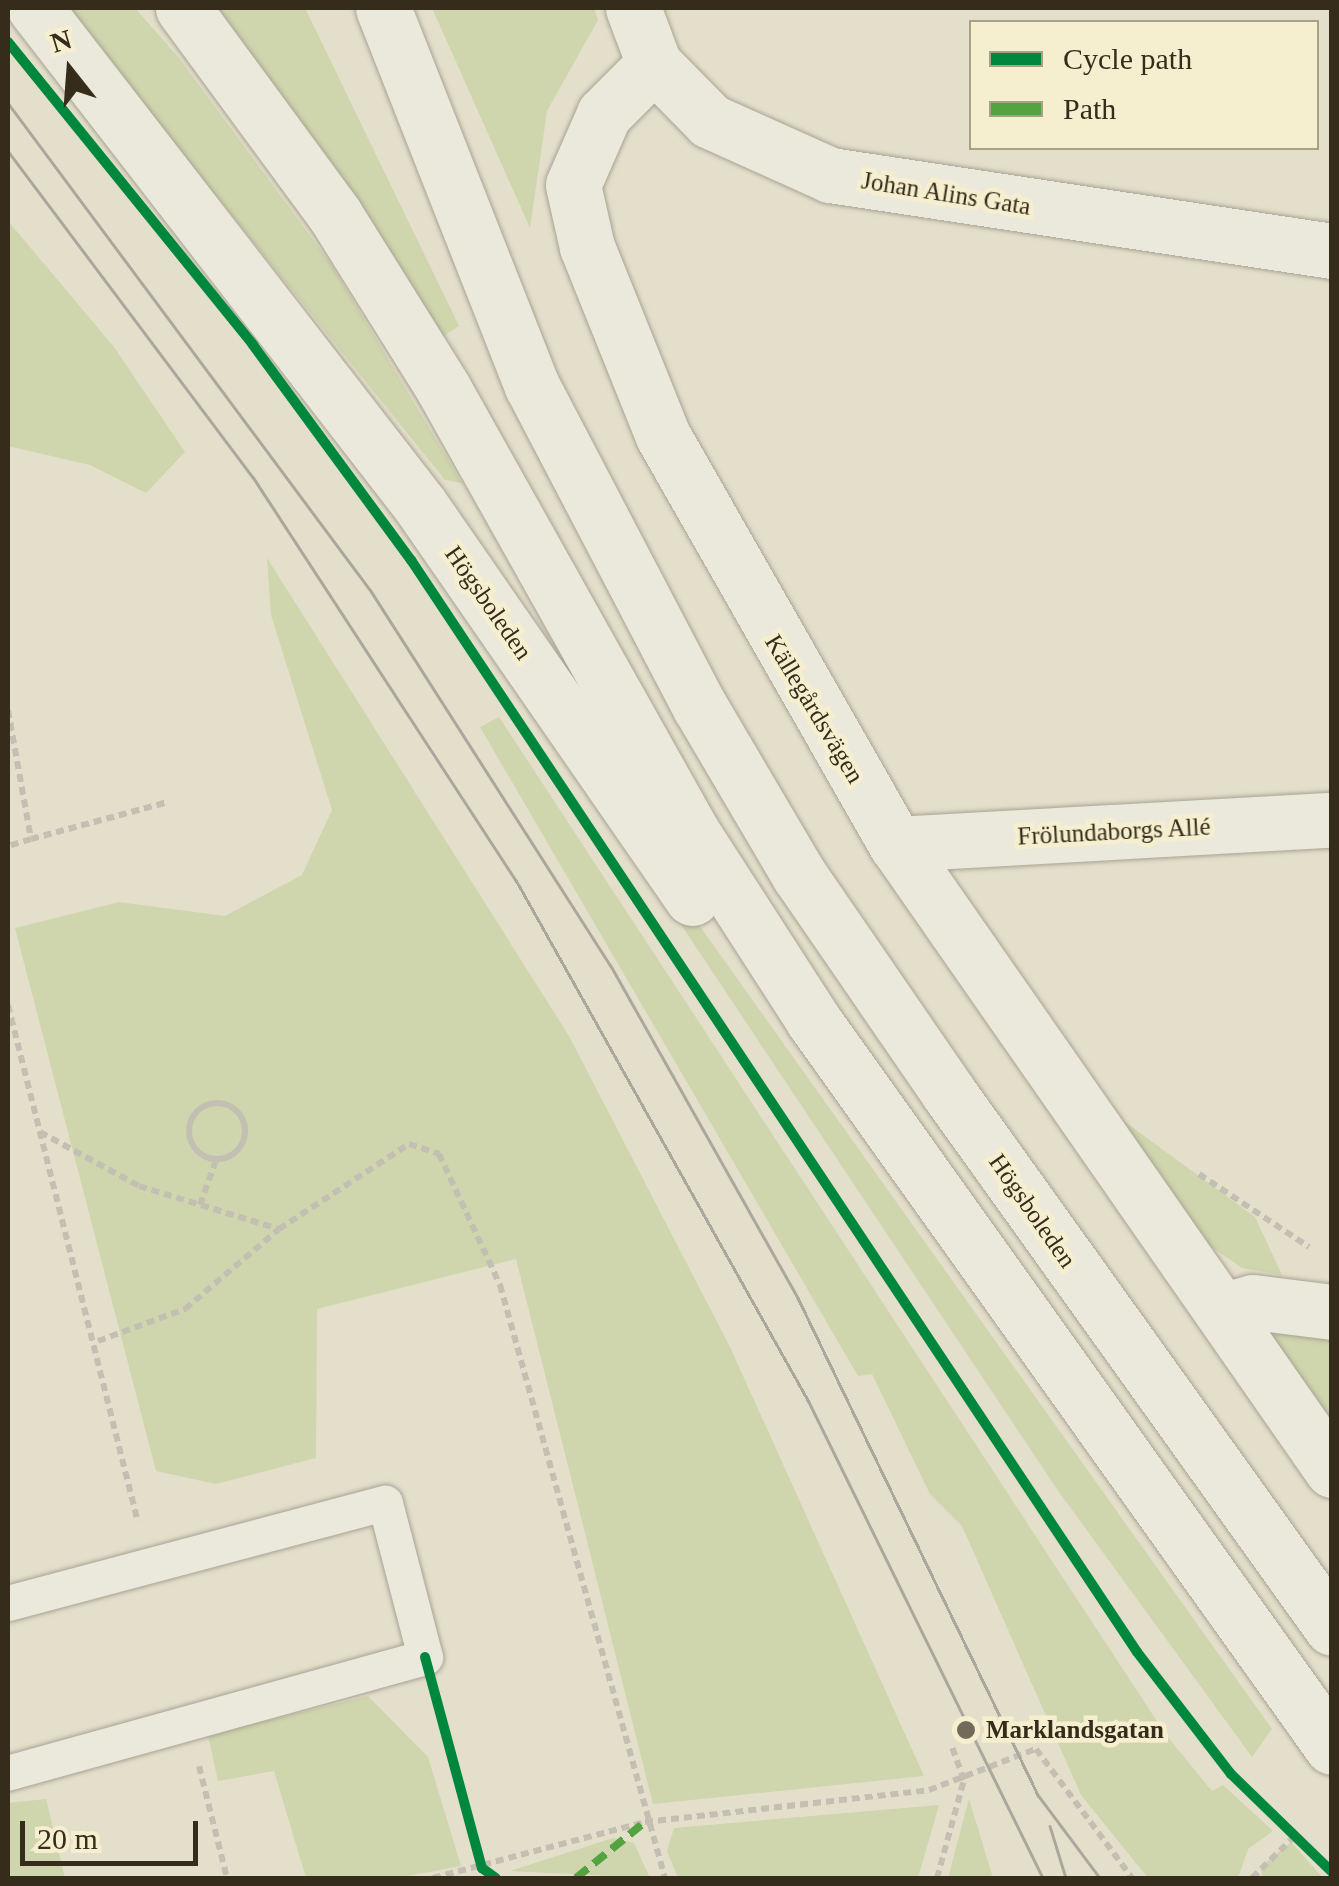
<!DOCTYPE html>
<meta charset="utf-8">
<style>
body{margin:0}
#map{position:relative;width:1339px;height:1886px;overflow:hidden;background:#e4dfca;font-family:Georgia,serif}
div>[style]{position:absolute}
.green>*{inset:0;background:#cfd5ac}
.path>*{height:6px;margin-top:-3px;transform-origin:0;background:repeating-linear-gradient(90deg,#c3c0b3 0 8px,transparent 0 13px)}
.path>.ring{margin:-3px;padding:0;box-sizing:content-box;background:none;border:6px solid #c3c0b3;border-radius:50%}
.roads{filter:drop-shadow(0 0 2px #a8a394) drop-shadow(0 0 2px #a8a394)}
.lane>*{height:35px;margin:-17.5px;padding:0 17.5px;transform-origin:17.5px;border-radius:17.5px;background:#ebe8dc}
.street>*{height:55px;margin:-27.5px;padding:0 27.5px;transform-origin:27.5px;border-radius:27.5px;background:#ebe8dc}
.secondary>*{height:55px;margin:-27.5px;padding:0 27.5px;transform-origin:27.5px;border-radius:27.5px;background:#ebe8dc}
.tram>*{height:2.5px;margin:-1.25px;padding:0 1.25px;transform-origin:1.25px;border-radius:1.25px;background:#aaa79c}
.quiet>*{height:8px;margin-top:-4px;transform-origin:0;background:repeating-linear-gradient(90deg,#53a441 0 15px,transparent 0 23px)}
.cycleway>*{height:10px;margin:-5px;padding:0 5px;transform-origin:5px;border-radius:5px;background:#00873e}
.dots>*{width:28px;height:28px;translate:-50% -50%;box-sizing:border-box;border:5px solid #f6efcf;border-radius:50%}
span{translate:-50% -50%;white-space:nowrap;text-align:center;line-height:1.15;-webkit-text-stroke:9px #f6efcf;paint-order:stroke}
.street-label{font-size:25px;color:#362c1c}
.poi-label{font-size:25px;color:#362c1c;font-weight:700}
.left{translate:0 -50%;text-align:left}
.frame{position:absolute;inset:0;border:10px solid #362c1c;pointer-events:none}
.legend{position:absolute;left:969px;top:20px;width:350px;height:130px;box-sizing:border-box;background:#f6efcf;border:2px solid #a9a187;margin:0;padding:12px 18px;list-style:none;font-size:30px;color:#362c1c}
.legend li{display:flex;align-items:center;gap:20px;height:50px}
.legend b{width:50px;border:2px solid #a9a187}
.north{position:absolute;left:20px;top:20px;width:100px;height:100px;-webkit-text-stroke:8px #f6efcf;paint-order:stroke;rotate:343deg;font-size:28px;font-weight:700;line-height:40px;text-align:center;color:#362c1c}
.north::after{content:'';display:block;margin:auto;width:35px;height:45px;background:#362c1c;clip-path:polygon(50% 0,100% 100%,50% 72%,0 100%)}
.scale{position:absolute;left:20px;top:1821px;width:178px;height:45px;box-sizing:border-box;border:5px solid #362c1c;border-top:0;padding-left:12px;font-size:30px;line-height:35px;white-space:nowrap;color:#362c1c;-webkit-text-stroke:8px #f6efcf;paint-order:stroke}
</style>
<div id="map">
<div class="green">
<div style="clip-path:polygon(65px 8px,135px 8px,179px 58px,333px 267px,462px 483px,445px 480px)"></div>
<div style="clip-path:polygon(218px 8px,305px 8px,459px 326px,442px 337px)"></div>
<div style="clip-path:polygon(432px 8px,594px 8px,598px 20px,547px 111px,530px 228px)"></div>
<div style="clip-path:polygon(8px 221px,114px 347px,185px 452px,146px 493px,90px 465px,8px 446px)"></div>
<div style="clip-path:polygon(267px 558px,569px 1036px,730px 1347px,924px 1776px,653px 1804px,516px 1259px,317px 1309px,316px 1458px,216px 1484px,156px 1471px,15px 928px,119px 902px,225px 916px,302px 875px,332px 810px,271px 615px)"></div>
<div style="clip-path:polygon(499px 717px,1166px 1735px,1212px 1791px,1223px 1785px,1273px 1831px,1248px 1849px,1238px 1878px,1148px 1878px,1081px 1795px,962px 1526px,930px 1494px,872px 1374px,858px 1376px,480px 727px)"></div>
<div style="clip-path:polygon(659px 869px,1272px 1729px,1252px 1757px,1059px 1492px,646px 872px)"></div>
<div style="clip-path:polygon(1114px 1114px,1255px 1217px,1282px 1275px,1242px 1268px,1206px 1243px)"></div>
<div style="clip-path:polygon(1255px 1321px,1331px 1329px,1331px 1439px)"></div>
<div style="clip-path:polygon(368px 1696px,428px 1757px,461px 1866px,397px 1878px,306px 1878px,274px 1771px,218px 1781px,208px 1735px)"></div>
<div style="clip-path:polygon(46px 1799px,65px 1878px,8px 1878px,8px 1803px)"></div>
<div style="clip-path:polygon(969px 1799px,983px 1845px,993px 1878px,948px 1878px)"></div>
<div style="clip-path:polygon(939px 1805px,918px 1878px,678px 1878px,667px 1851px,674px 1828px)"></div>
<div style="clip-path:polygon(613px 1838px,634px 1843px,650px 1878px,510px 1871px)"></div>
<div style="clip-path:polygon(1291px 1842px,1323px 1878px,1263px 1878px,1260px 1867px)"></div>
</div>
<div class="path">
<div style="left:8px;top:710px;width:131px;rotate:79.9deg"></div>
<div style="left:31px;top:839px;width:24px;rotate:163deg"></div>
<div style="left:31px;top:839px;width:142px;rotate:-15.1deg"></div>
<div style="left:8px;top:1005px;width:533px;rotate:75.89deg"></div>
<div class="ring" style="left:189px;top:1103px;width:50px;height:50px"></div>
<div style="left:40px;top:1132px;width:113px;rotate:28.6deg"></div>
<div style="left:139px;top:1186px;width:146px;rotate:17.1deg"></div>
<div style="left:1199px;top:1174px;width:132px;rotate:33.6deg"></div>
<div style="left:200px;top:1205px;width:48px;rotate:-70.4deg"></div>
<div style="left:98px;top:1341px;width:93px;rotate:-20.2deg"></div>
<div style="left:185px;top:1309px;width:123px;rotate:-40.4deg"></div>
<div style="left:279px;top:1229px;width:155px;rotate:-33.2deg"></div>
<div style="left:409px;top:1144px;width:32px;rotate:18deg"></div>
<div style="left:439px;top:1154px;width:145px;rotate:65deg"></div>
<div style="left:500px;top:1285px;width:616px;rotate:74.45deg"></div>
<div style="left:199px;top:1766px;width:115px;rotate:76deg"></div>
<div style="left:433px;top:1878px;width:219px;rotate:-14.8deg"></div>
<div style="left:645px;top:1822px;width:286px;rotate:-6.4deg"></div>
<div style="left:929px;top:1790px;width:115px;rotate:-21deg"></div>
<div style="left:1036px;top:1749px;width:161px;rotate:53.3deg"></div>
<div style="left:937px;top:1878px;width:102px;rotate:-74.6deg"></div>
<div style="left:964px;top:1780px;width:35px;rotate:-110deg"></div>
<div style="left:1252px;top:1878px;width:64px;rotate:-44.4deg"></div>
</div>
<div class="roads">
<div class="lane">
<div style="left:8px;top:1603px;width:390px;rotate:-14.9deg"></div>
<div style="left:385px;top:1503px;width:159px;rotate:75.4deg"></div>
<div style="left:425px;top:1657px;width:433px;rotate:164.5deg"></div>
</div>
<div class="street">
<div style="left:633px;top:8px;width:60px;rotate:69.4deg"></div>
<div style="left:654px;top:64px;width:80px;rotate:45.5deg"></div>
<div style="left:710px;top:121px;width:132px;rotate:24.2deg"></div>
<div style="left:830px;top:175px;width:508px;rotate:8.61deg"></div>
<div style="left:654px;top:64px;width:71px;rotate:135deg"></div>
<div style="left:604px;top:114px;width:77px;rotate:113.6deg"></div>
<div style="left:573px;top:185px;width:64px;rotate:77.3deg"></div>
<div style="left:587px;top:247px;width:204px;rotate:68.1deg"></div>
<div style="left:663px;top:436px;width:470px;rotate:60.3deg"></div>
<div style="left:896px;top:844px;width:763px;rotate:55.14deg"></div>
<div style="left:896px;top:844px;width:437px;rotate:-3.2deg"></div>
<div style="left:1225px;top:1310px;width:29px;rotate:-16deg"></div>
<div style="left:1253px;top:1302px;width:80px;rotate:7.2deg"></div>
</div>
<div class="secondary">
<div style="left:35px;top:8px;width:629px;rotate:52.24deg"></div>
<div style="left:420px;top:505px;width:478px;rotate:55.3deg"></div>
<div style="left:183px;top:8px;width:257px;rotate:53.7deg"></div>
<div style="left:335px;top:215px;width:204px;rotate:58deg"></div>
<div style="left:443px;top:388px;width:509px;rotate:60.72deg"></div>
<div style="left:692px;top:832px;width:224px;rotate:57.2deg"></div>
<div style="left:813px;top:1020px;width:893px;rotate:54.48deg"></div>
<div style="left:383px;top:8px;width:406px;rotate:68.5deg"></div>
<div style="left:532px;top:386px;width:362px;rotate:62.4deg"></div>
<div style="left:700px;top:707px;width:195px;rotate:59.5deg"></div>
<div style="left:799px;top:875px;width:263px;rotate:55.5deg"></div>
<div style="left:948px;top:1092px;width:659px;rotate:54.38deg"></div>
</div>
</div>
<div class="tram">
<div style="left:8px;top:103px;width:608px;rotate:53.36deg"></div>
<div style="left:371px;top:591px;width:445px;rotate:57.4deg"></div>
<div style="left:611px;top:966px;width:381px;rotate:60.6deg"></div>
<div style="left:798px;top:1298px;width:552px;rotate:64.22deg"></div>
<div style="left:1038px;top:1795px;width:104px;rotate:53.2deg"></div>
<div style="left:8px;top:151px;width:408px;rotate:53.1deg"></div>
<div style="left:253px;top:477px;width:481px;rotate:56.9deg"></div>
<div style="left:516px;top:880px;width:599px;rotate:60.69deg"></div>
<div style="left:809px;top:1402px;width:530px;rotate:63.82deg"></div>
<div style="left:1050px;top:1826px;width:54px;rotate:72.9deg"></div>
</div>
<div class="quiet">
<div style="left:576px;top:1878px;width:89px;rotate:-39.1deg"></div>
</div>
<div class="cycleway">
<div style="left:8px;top:42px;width:390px;rotate:51deg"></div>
<div style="left:253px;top:345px;width:267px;rotate:53.7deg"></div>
<div style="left:411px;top:560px;width:1311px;rotate:56.38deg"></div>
<div style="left:1137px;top:1652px;width:154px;rotate:52.4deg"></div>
<div style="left:1231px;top:1774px;width:141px;rotate:44.1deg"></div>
<div style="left:425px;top:1657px;width:219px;rotate:74.9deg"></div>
<div style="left:482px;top:1868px;width:17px;rotate:36deg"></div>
</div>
<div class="dots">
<div style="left:966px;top:1730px;background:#736b59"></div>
</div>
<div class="street-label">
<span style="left:946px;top:194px;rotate:9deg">Johan Alins Gata</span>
<span style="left:488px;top:603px;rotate:55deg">Högsboleden</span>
<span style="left:814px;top:709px;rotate:59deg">Källegårdsvägen</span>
<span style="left:1114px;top:832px;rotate:-3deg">Frölundaborgs Allé</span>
<span style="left:1032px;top:1211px;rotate:55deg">Högsboleden</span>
</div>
<div class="poi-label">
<span class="left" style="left:986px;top:1730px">Marklandsgatan</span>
</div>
<div class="frame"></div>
<ul class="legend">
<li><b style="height:12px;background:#00873e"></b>Cycle path</li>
<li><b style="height:12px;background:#53a441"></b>Path</li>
</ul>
<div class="north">N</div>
<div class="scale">20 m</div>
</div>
